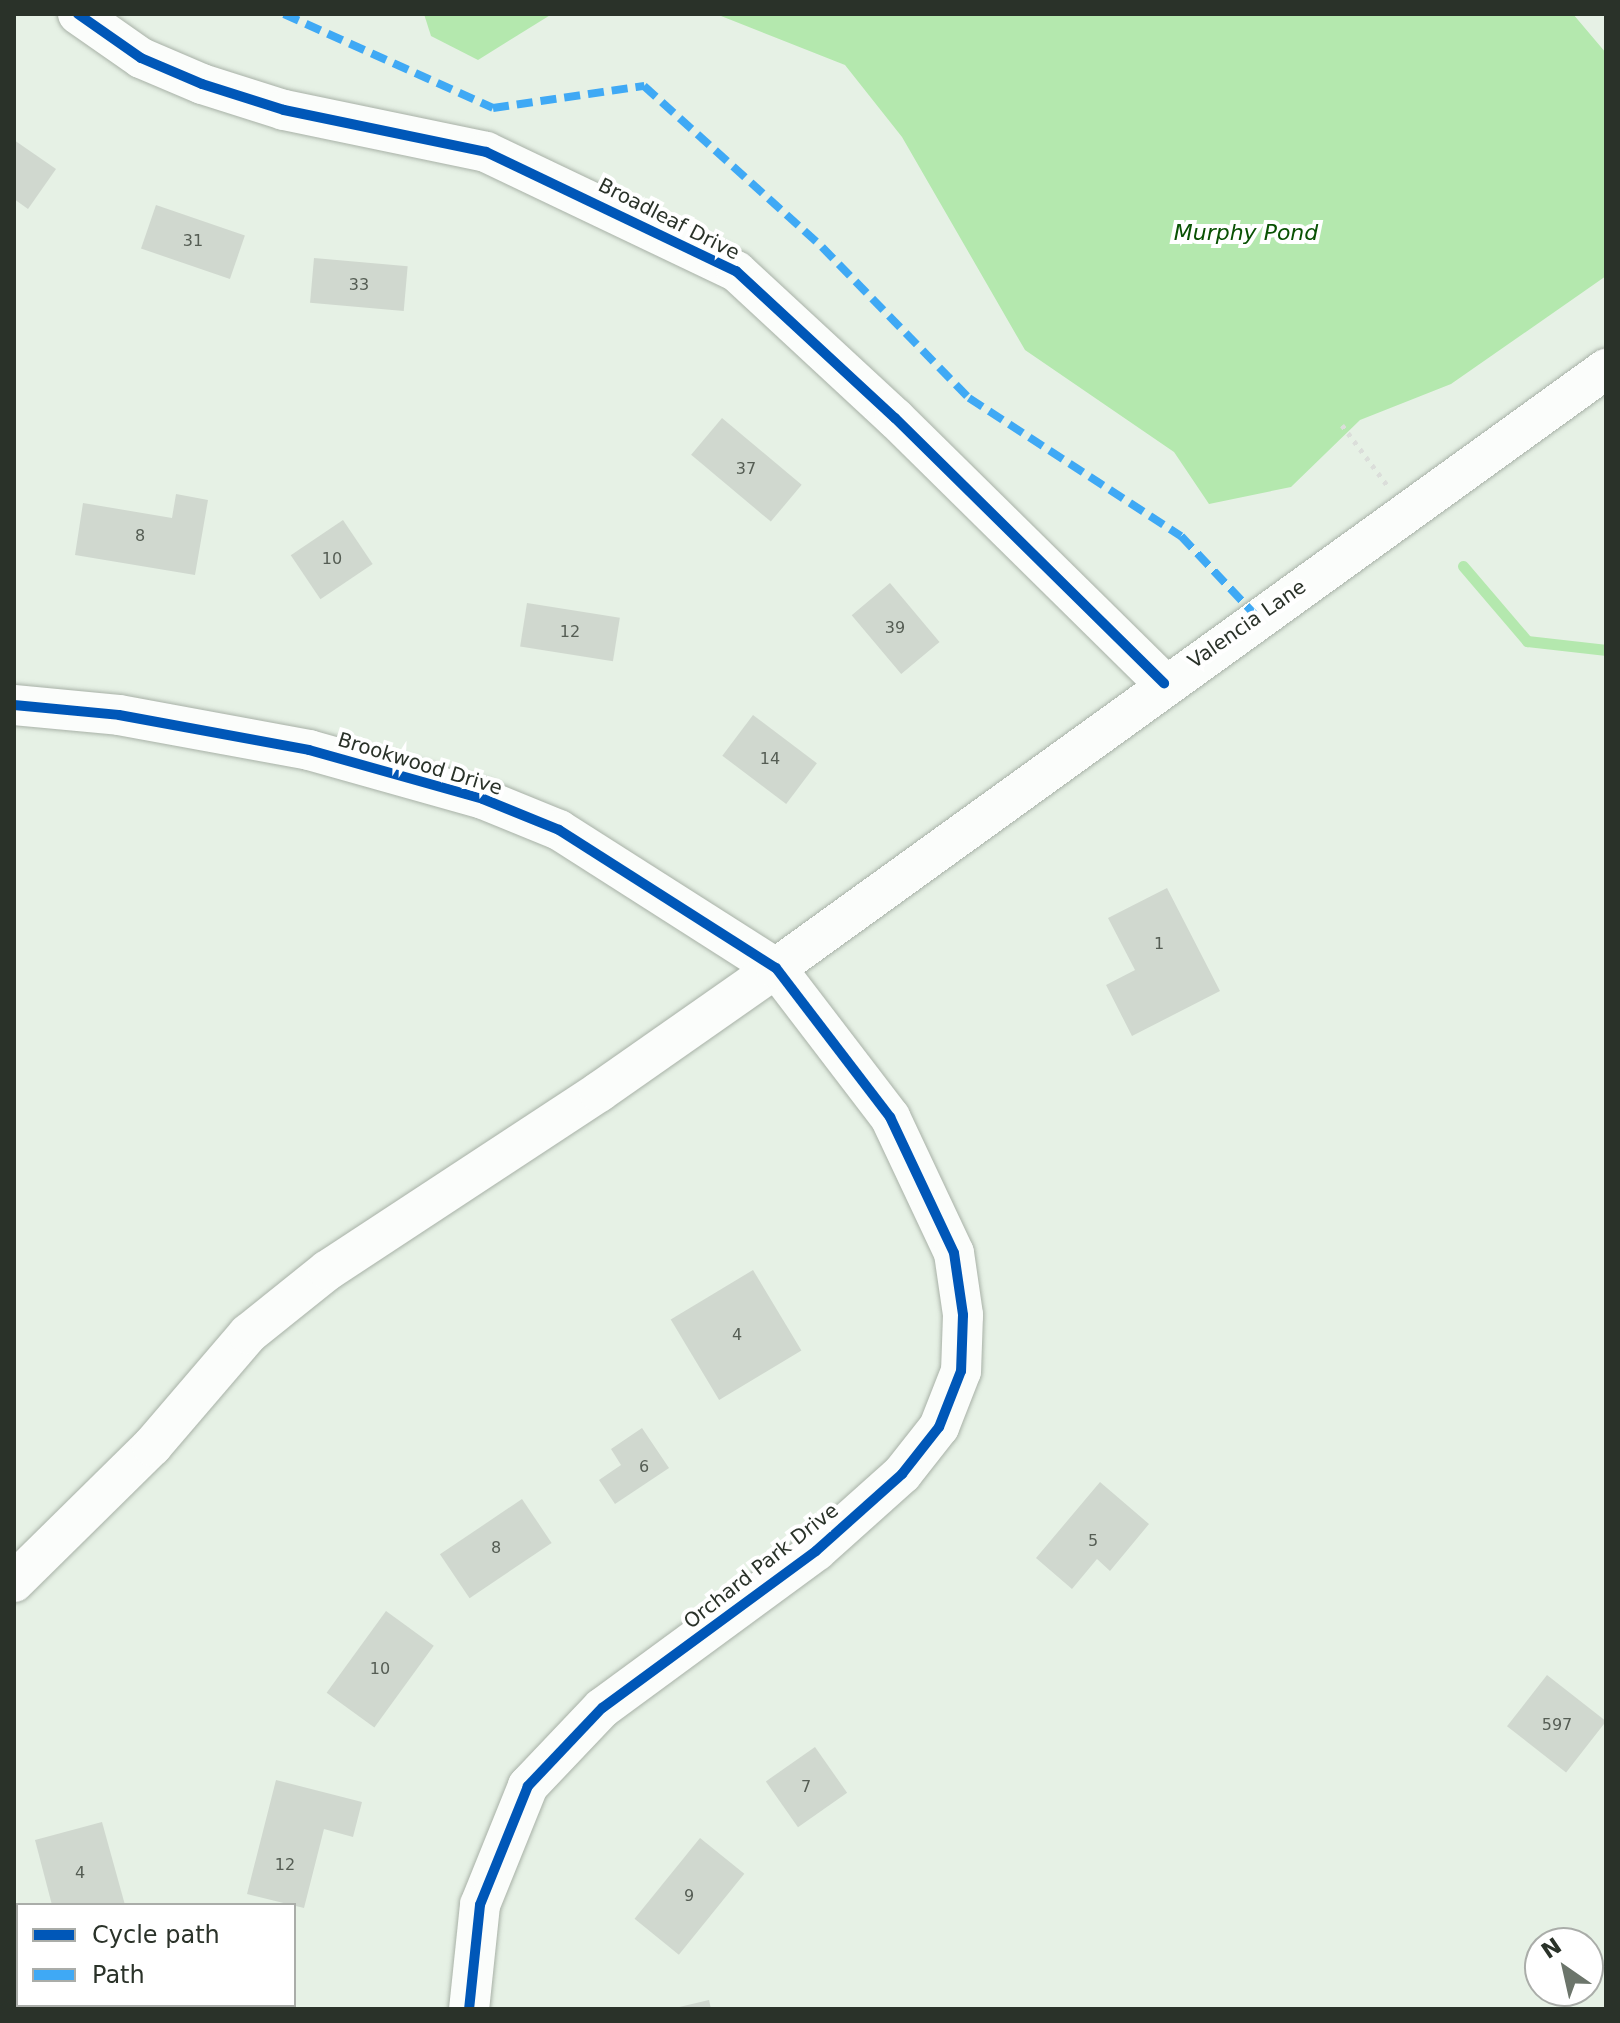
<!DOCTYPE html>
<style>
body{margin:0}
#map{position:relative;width:1620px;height:2023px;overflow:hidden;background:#e6f1e5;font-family:"DejaVu Sans",sans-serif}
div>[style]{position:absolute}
.water>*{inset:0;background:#b4e8ae}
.stream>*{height:11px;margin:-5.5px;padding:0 5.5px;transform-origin:5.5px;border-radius:5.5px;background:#b4e8ae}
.building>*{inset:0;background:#d0d8cf;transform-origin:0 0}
.path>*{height:5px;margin-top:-2.5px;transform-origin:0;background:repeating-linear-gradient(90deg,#dbdeda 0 4px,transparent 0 10px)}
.roads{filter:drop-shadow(0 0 2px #a8b1a7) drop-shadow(0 0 2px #a8b1a7)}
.minor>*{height:40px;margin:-20px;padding:0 20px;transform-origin:20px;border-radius:20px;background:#fbfdfb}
.quiet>*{height:8px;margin-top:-4px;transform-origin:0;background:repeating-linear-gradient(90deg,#3fa9f5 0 16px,transparent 0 24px)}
.cycleway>*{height:10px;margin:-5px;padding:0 5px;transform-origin:5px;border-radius:5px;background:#0057b8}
span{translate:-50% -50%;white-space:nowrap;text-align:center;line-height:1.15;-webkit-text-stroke:8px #fff;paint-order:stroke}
.number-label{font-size:16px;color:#555d54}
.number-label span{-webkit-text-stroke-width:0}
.street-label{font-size:20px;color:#2a3229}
.water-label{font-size:22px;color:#095103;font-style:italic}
.frame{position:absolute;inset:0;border:16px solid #2a3229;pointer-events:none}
.legend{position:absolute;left:16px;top:1903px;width:280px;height:104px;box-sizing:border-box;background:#fff;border:2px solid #aaada9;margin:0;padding:10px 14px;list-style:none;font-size:24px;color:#2a3229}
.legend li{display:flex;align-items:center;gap:16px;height:40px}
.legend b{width:40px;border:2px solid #aaada9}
.north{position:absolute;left:1524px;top:1927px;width:80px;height:80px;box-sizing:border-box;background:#fff;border:2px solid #aaada9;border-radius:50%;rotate:326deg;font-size:22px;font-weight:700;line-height:32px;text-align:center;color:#2a3229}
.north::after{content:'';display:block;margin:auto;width:28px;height:36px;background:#6c756b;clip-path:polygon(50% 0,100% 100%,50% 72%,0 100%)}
</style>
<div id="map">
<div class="water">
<div style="clip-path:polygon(424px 14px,552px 14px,478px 60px,431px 36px)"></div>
<div style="clip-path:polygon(716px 14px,1573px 14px,1606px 53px,1606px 276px,1451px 384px,1360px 420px,1291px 487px,1209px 504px,1174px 452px,1025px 350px,902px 137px,845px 65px)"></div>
</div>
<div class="stream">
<div style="left:1463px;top:566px;width:99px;rotate:49.5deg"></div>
<div style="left:1527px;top:641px;width:80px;rotate:6.5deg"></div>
</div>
<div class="building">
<div style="clip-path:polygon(14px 140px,56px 169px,28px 209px,14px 199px)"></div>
<div style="left:156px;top:205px;width:94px;height:46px;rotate:19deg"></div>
<div style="left:314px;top:258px;width:94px;height:45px;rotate:5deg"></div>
<div style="left:722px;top:418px;width:104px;height:48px;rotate:40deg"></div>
<div style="clip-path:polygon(176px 494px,208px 500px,195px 575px,75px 555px,83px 503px,172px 518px)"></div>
<div style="left:343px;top:520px;width:53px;height:63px;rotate:56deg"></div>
<div style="left:890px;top:583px;width:77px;height:50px;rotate:50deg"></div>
<div style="left:527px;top:603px;width:94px;height:44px;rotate:9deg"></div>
<div style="left:753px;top:715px;width:80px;height:51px;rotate:37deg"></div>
<div style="clip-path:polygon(1167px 888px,1220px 991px,1132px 1036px,1106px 985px,1135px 970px,1108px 918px)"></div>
<div style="left:753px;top:1270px;width:94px;height:96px;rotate:59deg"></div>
<div style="clip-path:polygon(642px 1428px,669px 1468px,615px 1504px,599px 1480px,621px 1465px,611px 1449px)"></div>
<div style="clip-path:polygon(1100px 1482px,1149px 1524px,1110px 1571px,1097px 1559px,1072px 1589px,1036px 1558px)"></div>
<div style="left:522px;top:1499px;width:53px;height:99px;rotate:56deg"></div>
<div style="left:386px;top:1611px;width:59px;height:101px;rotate:36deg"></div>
<div style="left:1547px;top:1675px;width:75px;height:65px;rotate:38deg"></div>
<div style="left:815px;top:1747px;width:56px;height:60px;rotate:55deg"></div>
<div style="clip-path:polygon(276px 1780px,362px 1802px,353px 1837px,324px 1829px,304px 1908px,247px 1894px)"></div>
<div style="clip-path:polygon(102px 1822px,125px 1905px,52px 1905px,35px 1840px)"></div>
<div style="left:700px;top:1838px;width:57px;height:104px;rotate:39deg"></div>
<div style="clip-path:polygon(709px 2000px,711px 2009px,675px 2009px,675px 2008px)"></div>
</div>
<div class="path">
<div style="left:1342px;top:425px;width:75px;rotate:53.1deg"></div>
</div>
<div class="roads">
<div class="minor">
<div style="left:78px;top:14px;width:77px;rotate:34.9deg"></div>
<div style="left:141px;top:58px;width:66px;rotate:23.1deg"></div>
<div style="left:202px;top:84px;width:86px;rotate:17.6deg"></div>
<div style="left:284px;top:110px;width:206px;rotate:11.7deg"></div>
<div style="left:486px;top:152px;width:277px;rotate:25.5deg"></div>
<div style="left:736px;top:271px;width:217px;rotate:42.8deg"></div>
<div style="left:895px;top:418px;width:378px;rotate:44.6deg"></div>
<div style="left:14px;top:705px;width:105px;rotate:5.4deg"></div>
<div style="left:119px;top:715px;width:193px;rotate:10.4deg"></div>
<div style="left:309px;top:750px;width:181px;rotate:15.7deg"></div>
<div style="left:483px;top:799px;width:82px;rotate:22.2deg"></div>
<div style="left:559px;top:830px;width:257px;rotate:32.5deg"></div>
<div style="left:776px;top:968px;width:188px;rotate:52.6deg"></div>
<div style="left:890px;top:1117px;width:150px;rotate:64.8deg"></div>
<div style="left:954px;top:1253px;width:63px;rotate:81.7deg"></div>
<div style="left:963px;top:1315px;width:56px;rotate:92deg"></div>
<div style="left:961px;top:1371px;width:60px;rotate:111.4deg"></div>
<div style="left:939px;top:1427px;width:60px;rotate:128.2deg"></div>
<div style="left:902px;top:1474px;width:115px;rotate:138.2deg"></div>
<div style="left:816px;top:1551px;width:265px;rotate:143.7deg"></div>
<div style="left:602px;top:1708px;width:108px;rotate:133.5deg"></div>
<div style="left:528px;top:1786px;width:128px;rotate:112deg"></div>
<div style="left:480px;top:1905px;width:105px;rotate:96deg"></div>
<div style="left:14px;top:1582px;width:194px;rotate:-44.6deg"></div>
<div style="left:152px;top:1446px;width:148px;rotate:-49.4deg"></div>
<div style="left:248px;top:1334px;width:102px;rotate:-38.7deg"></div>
<div style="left:328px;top:1270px;width:324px;rotate:-33.3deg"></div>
<div style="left:599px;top:1092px;width:216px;rotate:-35deg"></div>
<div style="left:776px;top:968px;width:1024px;rotate:-35.82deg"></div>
</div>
</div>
<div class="quiet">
<div style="left:284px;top:14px;width:229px;rotate:24.2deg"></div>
<div style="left:493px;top:108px;width:153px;rotate:-8.3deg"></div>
<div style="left:644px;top:86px;width:240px;rotate:42.1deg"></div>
<div style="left:822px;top:247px;width:211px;rotate:45.8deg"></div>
<div style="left:969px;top:398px;width:253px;rotate:33.1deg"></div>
<div style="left:1181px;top:536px;width:111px;rotate:46.8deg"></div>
</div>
<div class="cycleway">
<div style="left:78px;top:14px;width:77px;rotate:34.9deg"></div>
<div style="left:141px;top:58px;width:66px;rotate:23.1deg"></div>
<div style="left:202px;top:84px;width:86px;rotate:17.6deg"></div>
<div style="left:284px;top:110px;width:206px;rotate:11.7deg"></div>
<div style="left:486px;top:152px;width:277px;rotate:25.5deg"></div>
<div style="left:736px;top:271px;width:217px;rotate:42.8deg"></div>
<div style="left:895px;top:418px;width:378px;rotate:44.6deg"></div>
<div style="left:14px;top:705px;width:105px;rotate:5.4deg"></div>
<div style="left:119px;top:715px;width:193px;rotate:10.4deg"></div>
<div style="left:309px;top:750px;width:181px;rotate:15.7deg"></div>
<div style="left:483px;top:799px;width:82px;rotate:22.2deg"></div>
<div style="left:559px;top:830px;width:257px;rotate:32.5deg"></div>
<div style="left:776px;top:968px;width:188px;rotate:52.6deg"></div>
<div style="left:890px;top:1117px;width:150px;rotate:64.8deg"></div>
<div style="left:954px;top:1253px;width:63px;rotate:81.7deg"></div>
<div style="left:963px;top:1315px;width:56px;rotate:92deg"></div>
<div style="left:961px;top:1371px;width:60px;rotate:111.4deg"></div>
<div style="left:939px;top:1427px;width:60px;rotate:128.2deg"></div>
<div style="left:902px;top:1474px;width:115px;rotate:138.2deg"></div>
<div style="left:816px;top:1551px;width:265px;rotate:143.7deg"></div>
<div style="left:602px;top:1708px;width:108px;rotate:133.5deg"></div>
<div style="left:528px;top:1786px;width:128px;rotate:112deg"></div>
<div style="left:480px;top:1905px;width:105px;rotate:96deg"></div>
</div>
<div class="number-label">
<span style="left:193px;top:241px">31</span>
<span style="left:359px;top:285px">33</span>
<span style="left:746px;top:469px">37</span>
<span style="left:140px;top:536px">8</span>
<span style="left:332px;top:559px">10</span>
<span style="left:895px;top:628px">39</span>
<span style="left:570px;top:632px">12</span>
<span style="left:770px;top:759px">14</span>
<span style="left:1159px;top:944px">1</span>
<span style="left:737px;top:1335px">4</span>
<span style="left:644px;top:1467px">6</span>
<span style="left:1093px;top:1541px">5</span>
<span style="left:496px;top:1548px">8</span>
<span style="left:380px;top:1669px">10</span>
<span style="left:1557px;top:1725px">597</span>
<span style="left:806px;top:1787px">7</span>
<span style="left:285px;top:1865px">12</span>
<span style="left:80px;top:1873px">4</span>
<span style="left:689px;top:1896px">9</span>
</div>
<div class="street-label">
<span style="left:669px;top:219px;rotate:27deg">Broadleaf Drive</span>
<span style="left:1247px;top:624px;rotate:-35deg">Valencia Lane</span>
<span style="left:420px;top:764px;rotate:17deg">Brookwood Drive</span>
<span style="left:761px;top:1566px;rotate:-38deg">Orchard Park Drive</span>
</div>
<div class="water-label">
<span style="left:1246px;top:233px">Murphy Pond</span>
</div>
<div class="frame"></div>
<ul class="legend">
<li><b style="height:10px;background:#0057b8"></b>Cycle path</li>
<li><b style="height:10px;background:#3fa9f5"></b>Path</li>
</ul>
<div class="north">N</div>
</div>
